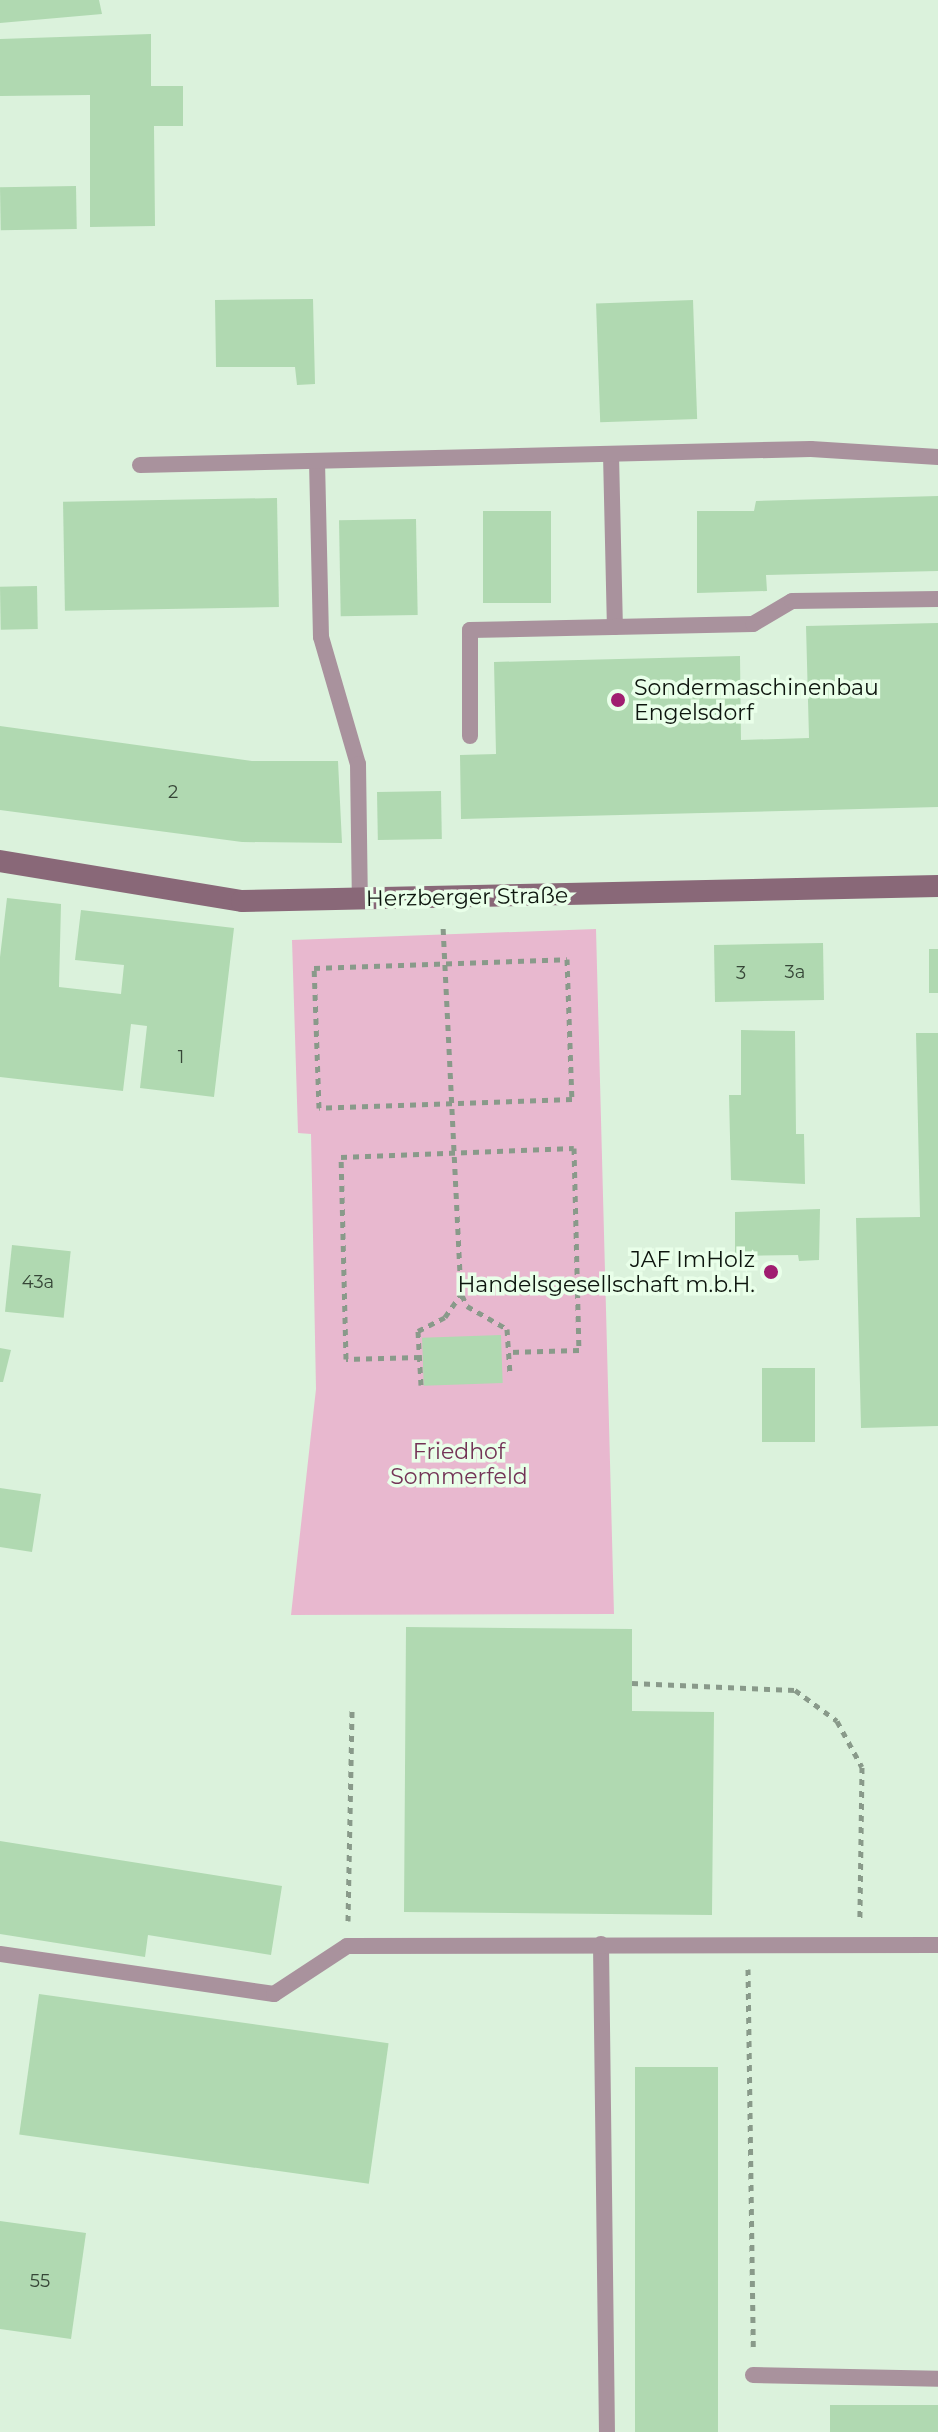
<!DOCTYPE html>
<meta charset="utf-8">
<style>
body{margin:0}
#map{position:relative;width:938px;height:2432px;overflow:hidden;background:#dbf2dc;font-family:Montserrat,sans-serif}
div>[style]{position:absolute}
.green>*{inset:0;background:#e8b8cf}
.building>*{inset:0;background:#b0d9b1;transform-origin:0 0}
.path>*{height:5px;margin-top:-2.5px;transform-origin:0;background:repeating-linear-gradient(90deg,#899a8a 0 6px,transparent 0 12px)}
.service>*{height:16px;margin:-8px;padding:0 8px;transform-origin:8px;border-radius:8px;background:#a9929d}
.secondary>*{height:22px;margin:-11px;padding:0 11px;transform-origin:11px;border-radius:11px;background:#896878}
.dots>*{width:22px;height:22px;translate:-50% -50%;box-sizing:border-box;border:4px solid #e9ffe9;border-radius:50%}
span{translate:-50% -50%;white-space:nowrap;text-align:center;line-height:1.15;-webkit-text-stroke:7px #e9ffe9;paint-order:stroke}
.number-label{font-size:18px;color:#364637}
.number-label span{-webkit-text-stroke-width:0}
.poi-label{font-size:22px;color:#0d150e}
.left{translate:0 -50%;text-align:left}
.right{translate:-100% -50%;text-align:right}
.street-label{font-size:22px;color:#0d150e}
.park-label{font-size:22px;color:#733356}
</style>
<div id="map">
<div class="green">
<div style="clip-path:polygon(596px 929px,614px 1614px,291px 1615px,316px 1389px,311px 1134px,298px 1133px,292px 940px)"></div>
</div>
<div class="building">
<div style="clip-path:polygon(0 0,99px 0,102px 14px,0 23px)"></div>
<div style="clip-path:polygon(151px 34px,151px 86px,183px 86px,183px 126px,154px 126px,155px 226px,90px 227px,90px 95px,0 96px,0 39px)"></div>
<div style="left:76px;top:186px;width:43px;height:76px;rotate:89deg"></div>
<div style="clip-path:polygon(313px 299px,315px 384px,297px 385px,295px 367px,216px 367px,215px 300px)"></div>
<div style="left:693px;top:300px;width:119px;height:97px;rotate:88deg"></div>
<div style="clip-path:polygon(938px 496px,938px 571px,766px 575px,767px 591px,697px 593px,697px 511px,754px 511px,756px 501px)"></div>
<div style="left:277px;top:498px;width:109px;height:214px;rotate:89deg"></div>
<div style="left:551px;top:511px;width:92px;height:68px;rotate:90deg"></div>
<div style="left:416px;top:519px;width:96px;height:77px;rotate:89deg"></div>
<div style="left:37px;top:586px;width:43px;height:37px;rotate:89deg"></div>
<div style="clip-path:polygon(938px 623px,938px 807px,461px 819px,460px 755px,496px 754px,494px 662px,740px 656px,741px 740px,809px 738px,806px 626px)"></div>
<div style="clip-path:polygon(0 726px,252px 761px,338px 761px,342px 843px,242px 842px,0 810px)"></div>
<div style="left:441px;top:791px;width:48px;height:64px;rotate:89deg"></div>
<div style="clip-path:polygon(7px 898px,61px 904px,59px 987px,121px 994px,124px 965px,75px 960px,81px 910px,234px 928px,214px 1097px,140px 1088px,147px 1026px,131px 1024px,123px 1091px,0 1077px,0 957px)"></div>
<div style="left:823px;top:943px;width:57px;height:109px;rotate:89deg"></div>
<div style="left:929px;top:949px;width:9px;height:44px"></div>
<div style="clip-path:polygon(741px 1030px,795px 1031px,796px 1134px,804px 1134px,805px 1184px,731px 1180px,729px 1095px,741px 1095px)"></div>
<div style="clip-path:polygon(916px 1033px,938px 1033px,938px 1426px,861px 1428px,856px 1218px,920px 1217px)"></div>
<div style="clip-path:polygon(820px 1209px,819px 1260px,799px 1261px,798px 1255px,735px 1256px,735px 1212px)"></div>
<div style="left:12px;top:1245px;width:59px;height:67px;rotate:6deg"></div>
<div style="left:501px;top:1335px;width:48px;height:79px;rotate:88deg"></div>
<div style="clip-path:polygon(0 1348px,11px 1350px,3px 1382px,0 1382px)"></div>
<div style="left:815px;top:1368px;width:74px;height:53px;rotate:90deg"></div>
<div style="clip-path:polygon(0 1488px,41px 1494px,32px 1552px,0 1547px)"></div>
<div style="clip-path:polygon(406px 1627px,632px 1629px,632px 1711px,714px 1712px,712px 1915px,404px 1912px)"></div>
<div style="clip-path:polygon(0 1841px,282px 1886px,271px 1955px,148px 1935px,145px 1957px,0 1934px)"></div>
<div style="left:39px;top:1994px;width:353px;height:142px;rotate:8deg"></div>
<div style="left:635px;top:2067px;width:83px;height:365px"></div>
<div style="clip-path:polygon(0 2221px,86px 2233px,71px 2339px,0 2329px)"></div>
<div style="left:830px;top:2405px;width:108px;height:27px"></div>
</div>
<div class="path">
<div style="left:567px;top:959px;width:140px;rotate:88deg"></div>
<div style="left:572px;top:1099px;width:253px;rotate:178deg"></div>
<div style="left:319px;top:1108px;width:140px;rotate:-92deg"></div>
<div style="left:314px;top:968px;width:253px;rotate:-2deg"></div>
<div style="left:462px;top:1295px;width:12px;rotate:66deg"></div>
<div style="left:467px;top:1306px;width:46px;rotate:29.9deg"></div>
<div style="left:507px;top:1329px;width:45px;rotate:86.2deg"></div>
<div style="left:420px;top:1357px;width:74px;rotate:178.5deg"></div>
<div style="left:346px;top:1359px;width:202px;rotate:-91.4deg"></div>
<div style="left:341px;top:1157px;width:233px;rotate:-2.2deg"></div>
<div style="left:574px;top:1148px;width:202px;rotate:88.6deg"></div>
<div style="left:579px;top:1350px;width:70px;rotate:178.4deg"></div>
<div style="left:421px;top:1385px;width:54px;rotate:-93.2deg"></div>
<div style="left:418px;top:1331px;width:30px;rotate:-27deg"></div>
<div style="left:445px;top:1317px;width:28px;rotate:-55deg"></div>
<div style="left:461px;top:1294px;width:367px;rotate:-92.8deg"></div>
<div style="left:632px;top:1683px;width:163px;rotate:2.5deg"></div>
<div style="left:795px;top:1690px;width:52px;rotate:36.4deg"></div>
<div style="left:837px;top:1721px;width:52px;rotate:61.5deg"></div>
<div style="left:862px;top:1767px;width:151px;rotate:90.8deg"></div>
<div style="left:348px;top:1921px;width:214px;rotate:-88.9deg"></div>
<div style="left:748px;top:1969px;width:378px;rotate:89.2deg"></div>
</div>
<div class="service">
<div style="left:611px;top:454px;width:173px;rotate:88.7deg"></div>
<div style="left:317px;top:461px;width:176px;rotate:88.7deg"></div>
<div style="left:321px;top:637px;width:132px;rotate:73.8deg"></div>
<div style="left:358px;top:764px;width:135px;rotate:89.2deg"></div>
<div style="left:140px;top:465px;width:671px;rotate:-1.37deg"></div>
<div style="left:811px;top:449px;width:127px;rotate:3.6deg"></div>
<div style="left:470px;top:736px;width:106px;rotate:-90deg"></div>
<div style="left:470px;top:630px;width:283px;rotate:-1.2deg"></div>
<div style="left:753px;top:624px;width:45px;rotate:-30.5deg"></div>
<div style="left:792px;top:601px;width:146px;rotate:-0.8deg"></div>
<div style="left:601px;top:1944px;width:488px;rotate:89.3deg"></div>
<div style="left:0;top:1954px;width:277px;rotate:8.3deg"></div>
<div style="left:274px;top:1994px;width:87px;rotate:-33.3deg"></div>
<div style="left:347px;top:1946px;width:591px;rotate:-0.1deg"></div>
<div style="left:753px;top:2375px;width:185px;rotate:1.2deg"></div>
</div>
<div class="secondary">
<div style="left:0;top:861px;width:245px;rotate:9.4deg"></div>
<div style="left:242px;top:901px;width:696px;rotate:-1.23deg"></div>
</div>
<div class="dots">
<div style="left:618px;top:700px;background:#a01e70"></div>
<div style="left:771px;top:1272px;background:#a01e70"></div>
</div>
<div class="number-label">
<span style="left:173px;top:792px">2</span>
<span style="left:795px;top:972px">3a</span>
<span style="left:741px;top:973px">3</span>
<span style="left:181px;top:1057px">1</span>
<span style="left:38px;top:1282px">43a</span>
<span style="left:40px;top:2281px">55</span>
</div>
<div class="poi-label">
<span class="left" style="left:634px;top:700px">Sondermaschinenbau<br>Engelsdorf</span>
<span class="right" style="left:755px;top:1272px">JAF ImHolz<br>Handelsgesellschaft m.b.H.</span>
</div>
<div class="street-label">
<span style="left:467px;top:897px;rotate:-1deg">Herzberger Straße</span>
</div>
<div class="park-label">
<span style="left:459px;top:1464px">Friedhof<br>Sommerfeld</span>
</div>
</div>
